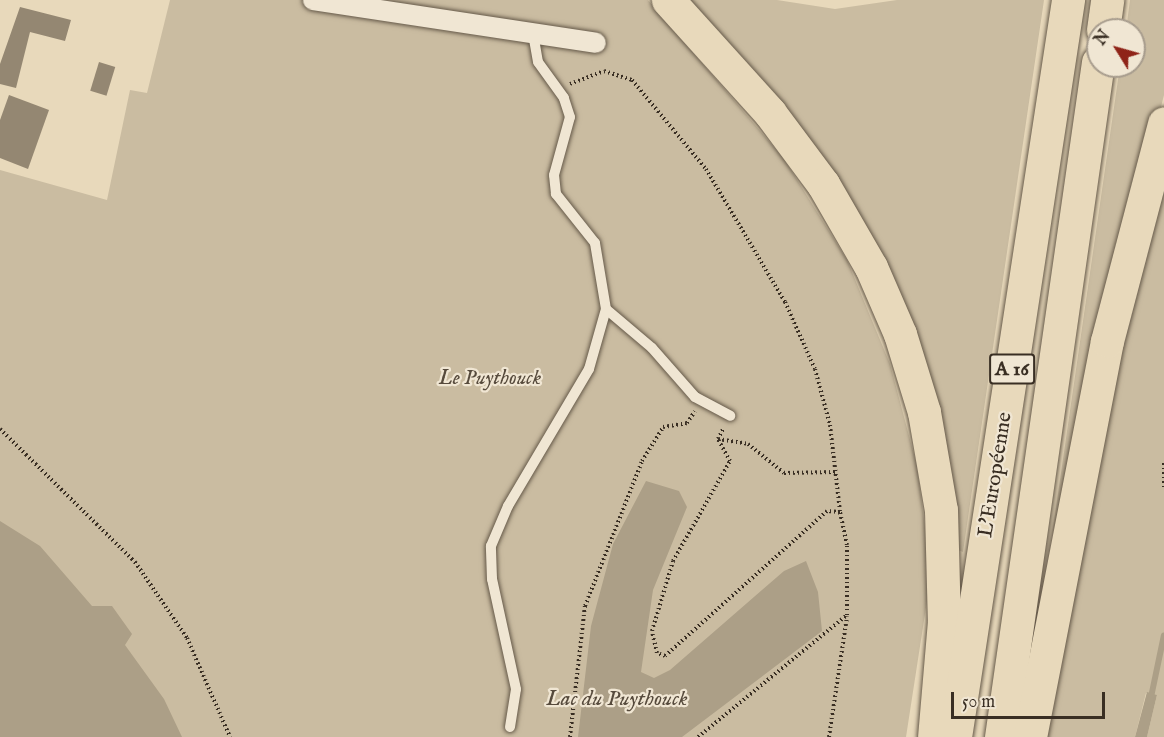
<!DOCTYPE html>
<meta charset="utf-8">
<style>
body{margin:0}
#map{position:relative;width:1164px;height:737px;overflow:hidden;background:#e8d9bb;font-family:"IM FELL English",serif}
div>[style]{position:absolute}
.green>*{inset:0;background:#cabca1}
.water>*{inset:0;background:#ac9f87}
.stream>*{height:6px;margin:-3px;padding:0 3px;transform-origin:3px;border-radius:3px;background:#ac9f87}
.building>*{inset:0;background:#948772;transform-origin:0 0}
.path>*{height:4px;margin-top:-2px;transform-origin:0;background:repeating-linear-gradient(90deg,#392e23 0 1.5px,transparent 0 4.5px)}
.roads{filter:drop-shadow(0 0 2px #655949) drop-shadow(0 0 2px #655949)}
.lane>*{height:10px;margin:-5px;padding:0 5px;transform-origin:5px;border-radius:5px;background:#f0e6d3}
.street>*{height:20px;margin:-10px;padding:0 10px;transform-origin:10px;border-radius:10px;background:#f0e6d3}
.highway>*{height:33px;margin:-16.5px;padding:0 16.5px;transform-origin:16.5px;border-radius:16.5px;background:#e8d9bb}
span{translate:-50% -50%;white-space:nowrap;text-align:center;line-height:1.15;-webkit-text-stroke:4.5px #f0e6d3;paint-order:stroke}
.shield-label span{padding:2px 4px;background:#f0e6d3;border:2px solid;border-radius:4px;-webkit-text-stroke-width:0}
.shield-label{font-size:20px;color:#392e23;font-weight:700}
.park-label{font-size:21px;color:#564a3c;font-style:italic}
.street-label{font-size:21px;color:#392e23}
.water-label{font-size:22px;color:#564a3c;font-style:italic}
.north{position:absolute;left:1086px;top:18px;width:60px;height:60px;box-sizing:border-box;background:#f0e6d3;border:2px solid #a79c8d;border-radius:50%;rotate:307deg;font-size:16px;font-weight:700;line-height:24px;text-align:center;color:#392e23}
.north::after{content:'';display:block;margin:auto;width:21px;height:27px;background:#8f2418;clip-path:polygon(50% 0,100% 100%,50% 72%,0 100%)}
.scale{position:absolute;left:951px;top:692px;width:154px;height:27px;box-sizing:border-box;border:3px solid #392e23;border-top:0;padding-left:8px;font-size:18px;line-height:21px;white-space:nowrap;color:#392e23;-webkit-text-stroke:4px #f0e6d3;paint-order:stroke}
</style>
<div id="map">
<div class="green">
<div style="clip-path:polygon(170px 0,648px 0,784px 159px,847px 260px,890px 364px,917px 466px,931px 575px,906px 737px,0 737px,0 170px,107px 200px,130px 90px,147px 93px)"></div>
<div style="clip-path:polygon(679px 0,777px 0,835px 9px,897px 0,1044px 0,963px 552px,958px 550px,910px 334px)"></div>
<div style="clip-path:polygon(1130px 0,1164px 0,1164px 95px,1052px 535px,1120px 66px,1134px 66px,1134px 30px,1126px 30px)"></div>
<div style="clip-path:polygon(1164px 171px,1164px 737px,1147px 737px,1157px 695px,1146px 693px,1135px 737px,1045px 737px,1118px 361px)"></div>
</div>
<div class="water">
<div style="clip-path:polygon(646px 481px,679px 491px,687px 507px,653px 590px,641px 672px,654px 678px,670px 670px,784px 571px,806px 561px,818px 592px,822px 631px,682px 737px,578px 737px,591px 626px,613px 544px)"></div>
<div style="clip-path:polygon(0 521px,40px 546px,92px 606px,112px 606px,132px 634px,125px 645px,164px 699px,182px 737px,0 737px)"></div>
<div style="clip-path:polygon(1147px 692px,1157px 695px,1147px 737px,1135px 737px)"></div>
</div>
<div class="stream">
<div style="left:1150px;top:702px;width:68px;rotate:-78.2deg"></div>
</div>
<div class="building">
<div style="clip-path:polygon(20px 7px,71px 20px,65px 41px,30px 32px,16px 88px,0 84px,0 64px)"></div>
<div style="left:99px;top:62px;width:17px;height:30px;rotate:17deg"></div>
<div style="clip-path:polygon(9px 95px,49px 110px,28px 169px,0 158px,0 120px)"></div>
</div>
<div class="path">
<div style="left:570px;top:84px;width:36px;rotate:-21deg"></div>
<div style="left:604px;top:71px;width:29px;rotate:18deg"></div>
<div style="left:632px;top:80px;width:116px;rotate:50.3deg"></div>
<div style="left:706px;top:169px;width:155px;rotate:59.3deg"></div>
<div style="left:785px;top:302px;width:73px;rotate:65.9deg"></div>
<div style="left:815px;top:369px;width:58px;rotate:75deg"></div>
<div style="left:830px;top:425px;width:88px;rotate:83.4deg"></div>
<div style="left:0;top:429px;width:190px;rotate:44.6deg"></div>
<div style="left:135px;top:562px;width:92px;rotate:55.6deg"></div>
<div style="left:187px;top:638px;width:108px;rotate:66.5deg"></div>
<div style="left:718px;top:439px;width:30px;rotate:9deg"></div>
<div style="left:748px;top:444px;width:46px;rotate:38.9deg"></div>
<div style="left:784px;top:473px;width:51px;rotate:-1.1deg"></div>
<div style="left:1164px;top:463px;width:26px;rotate:90deg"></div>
<div style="left:570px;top:737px;width:132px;rotate:-83.5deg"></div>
<div style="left:585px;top:606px;width:156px;rotate:-68.5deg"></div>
<div style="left:642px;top:461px;width:40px;rotate:-58deg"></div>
<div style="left:663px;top:427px;width:24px;rotate:-9deg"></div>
<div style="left:687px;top:423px;width:14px;rotate:-56deg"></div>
<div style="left:698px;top:737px;width:193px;rotate:-39.3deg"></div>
<div style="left:847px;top:615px;width:70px;rotate:-90deg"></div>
<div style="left:847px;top:545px;width:34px;rotate:-102deg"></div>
<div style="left:840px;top:512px;width:13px;rotate:-176deg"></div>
<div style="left:827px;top:511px;width:217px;rotate:138.2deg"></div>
<div style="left:665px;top:656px;width:9px;rotate:-159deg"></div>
<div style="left:657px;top:653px;width:23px;rotate:-103deg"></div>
<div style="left:652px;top:631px;width:73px;rotate:-73.3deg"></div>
<div style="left:673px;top:561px;width:115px;rotate:-60.3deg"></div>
<div style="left:730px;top:461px;width:25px;rotate:-119deg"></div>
<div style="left:718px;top:439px;width:11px;rotate:-63deg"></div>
<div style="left:829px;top:737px;width:122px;rotate:-81.5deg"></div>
</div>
<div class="roads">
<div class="lane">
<div style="left:606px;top:309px;width:60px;rotate:40.3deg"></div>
<div style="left:652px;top:348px;width:65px;rotate:48.7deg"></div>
<div style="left:695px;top:397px;width:40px;rotate:28deg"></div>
<div style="left:510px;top:727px;width:38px;rotate:-81deg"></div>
<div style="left:516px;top:689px;width:113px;rotate:-102.3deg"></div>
<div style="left:492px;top:579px;width:33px;rotate:-92deg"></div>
<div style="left:491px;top:546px;width:43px;rotate:-67deg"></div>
<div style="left:508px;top:506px;width:159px;rotate:-59.4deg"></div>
<div style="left:589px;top:369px;width:62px;rotate:-74.2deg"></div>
<div style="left:606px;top:309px;width:67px;rotate:-99.5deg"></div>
<div style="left:595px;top:243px;width:63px;rotate:-128.5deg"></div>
<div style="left:556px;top:194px;width:19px;rotate:-96deg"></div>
<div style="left:554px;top:175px;width:60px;rotate:-74.6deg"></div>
<div style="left:570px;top:117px;width:20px;rotate:-108deg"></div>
<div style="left:564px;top:98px;width:44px;rotate:-125.8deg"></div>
<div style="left:538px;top:62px;width:29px;rotate:-100deg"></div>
</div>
<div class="street">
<div style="left:313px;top:0;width:286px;rotate:8.6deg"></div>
</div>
<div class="highway">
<div style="left:668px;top:0;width:152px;rotate:47.9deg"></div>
<div style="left:770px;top:113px;width:89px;rotate:53.3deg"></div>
<div style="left:823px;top:184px;width:96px;rotate:60deg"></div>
<div style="left:871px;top:267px;width:73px;rotate:66.6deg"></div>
<div style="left:900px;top:334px;width:82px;rotate:72.9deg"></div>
<div style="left:924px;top:412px;width:99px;rotate:80.2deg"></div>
<div style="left:941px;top:510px;width:111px;rotate:88.5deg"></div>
<div style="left:944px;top:621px;width:116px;rotate:94.9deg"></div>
<div style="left:1103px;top:30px;width:30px;rotate:-82deg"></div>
<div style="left:955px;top:737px;width:746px;rotate:-81.28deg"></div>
<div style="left:1001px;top:737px;width:682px;rotate:-81.82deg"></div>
<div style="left:1030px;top:737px;width:403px;rotate:-79deg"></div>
<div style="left:1107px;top:341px;width:225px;rotate:-75.3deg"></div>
</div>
</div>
<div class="shield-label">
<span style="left:1012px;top:369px">A 16</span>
</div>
<div class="park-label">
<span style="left:490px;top:379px">Le Puythouck</span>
</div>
<div class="street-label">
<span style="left:996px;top:475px;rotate:-81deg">L'Européenne</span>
</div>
<div class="water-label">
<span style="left:617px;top:700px">Lac du Puythouck</span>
</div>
<div class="north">N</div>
<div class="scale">50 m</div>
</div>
